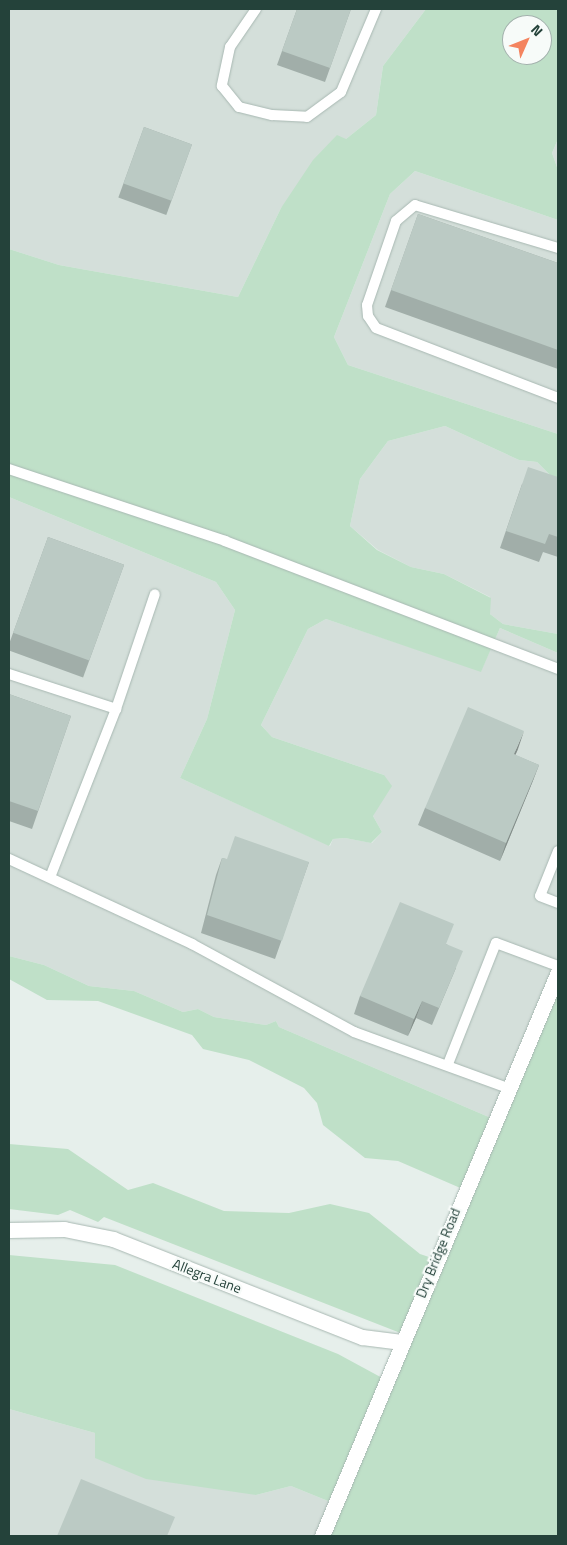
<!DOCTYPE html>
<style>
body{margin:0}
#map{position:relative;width:567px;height:1545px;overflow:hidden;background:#e6efeb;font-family:"Titillium Web",sans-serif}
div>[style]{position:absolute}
.built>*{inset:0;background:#d4dfda}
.green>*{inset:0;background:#bfe0c8}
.roads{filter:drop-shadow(0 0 1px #a8b8b2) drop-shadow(0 0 1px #a8b8b2)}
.lane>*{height:10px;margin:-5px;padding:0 5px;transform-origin:5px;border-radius:5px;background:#fff}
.street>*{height:15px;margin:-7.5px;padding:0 7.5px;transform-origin:7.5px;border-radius:7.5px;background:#fff}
.secondary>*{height:15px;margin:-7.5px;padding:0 7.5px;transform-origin:7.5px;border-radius:7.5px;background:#fff}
.wall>*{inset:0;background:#a1aea9;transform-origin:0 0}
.shaded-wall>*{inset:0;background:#838d89}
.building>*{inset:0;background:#bbcac4;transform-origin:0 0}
span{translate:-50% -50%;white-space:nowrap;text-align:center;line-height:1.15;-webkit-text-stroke:4.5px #f7fbf9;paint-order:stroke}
.street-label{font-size:14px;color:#24423a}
.frame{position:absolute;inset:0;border:10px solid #24423a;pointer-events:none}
.north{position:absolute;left:502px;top:15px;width:50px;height:50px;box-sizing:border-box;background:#f7fbf9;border:1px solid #a3b1ad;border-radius:50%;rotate:46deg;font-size:14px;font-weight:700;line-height:20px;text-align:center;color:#24423a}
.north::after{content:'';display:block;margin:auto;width:18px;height:22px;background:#f4845f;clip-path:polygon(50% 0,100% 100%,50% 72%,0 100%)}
</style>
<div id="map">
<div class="built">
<div style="clip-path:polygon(9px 9px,426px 9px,383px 66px,376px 115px,346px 139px,281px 208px,238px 297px,59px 265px,9px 249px)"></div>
<div style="clip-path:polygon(558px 139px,558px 170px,552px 153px)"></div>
<div style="clip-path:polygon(415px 171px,558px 220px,558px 434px,348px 365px,334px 337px,390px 194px)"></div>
<div style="clip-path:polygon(445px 426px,519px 460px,537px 462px,558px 483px,558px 634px,503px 624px,490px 614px,490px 597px,444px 574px,411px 567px,378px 550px,350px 526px,360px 479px,388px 441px)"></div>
<div style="clip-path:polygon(9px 497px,216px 582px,235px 610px,207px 719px,180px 778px,330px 846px,333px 839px,345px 838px,372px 843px,382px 832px,373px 816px,384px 775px,272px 737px,261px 725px,308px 629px,326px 619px,481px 671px,500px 628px,558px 653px,558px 970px,491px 1118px,279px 1027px,276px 1021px,266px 1025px,214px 1017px,198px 1009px,183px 1012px,134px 991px,89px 986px,44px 965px,9px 956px)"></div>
<div style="clip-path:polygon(9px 1409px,95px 1433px,256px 1495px,291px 1486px,333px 1503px,322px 1536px,9px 1536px)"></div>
</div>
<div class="green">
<div style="clip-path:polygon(evenodd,426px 9px,558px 9px,558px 139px,552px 153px,558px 170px,558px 220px,415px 171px,390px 194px,334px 337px,348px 365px,558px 434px,558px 483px,537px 462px,519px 460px,445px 426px,388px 441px,360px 479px,350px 526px,377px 550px,411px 567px,444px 574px,491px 598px,490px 614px,503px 624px,558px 634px,558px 653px,500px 628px,481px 672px,326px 619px,308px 629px,261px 725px,272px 737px,384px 775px,392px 786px,373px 816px,382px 832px,371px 843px,345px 838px,333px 839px,329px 846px,180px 778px,207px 719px,235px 610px,216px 582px,9px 497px,9px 249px,59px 265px,238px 297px,281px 208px,313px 160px,337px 135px,346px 139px,376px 115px,383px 66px,426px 9px,512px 25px,542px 25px,542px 55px,512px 55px,512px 25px)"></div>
<div style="clip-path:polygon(9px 956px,44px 965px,89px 986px,134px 991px,183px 1012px,198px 1009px,214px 1017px,266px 1025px,276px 1021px,279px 1027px,491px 1118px,558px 970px,558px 1536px,322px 1536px,333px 1503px,291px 1486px,256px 1495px,146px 1479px,95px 1458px,95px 1433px,9px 1409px,9px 1255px,115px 1265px,338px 1354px,386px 1380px,403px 1334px,104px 1217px,98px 1222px,70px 1210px,58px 1215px,9px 1209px,9px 1144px,68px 1149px,128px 1190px,153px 1183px,224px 1211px,289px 1213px,330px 1204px,369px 1213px,420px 1254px,435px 1259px,465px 1190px,398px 1161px,365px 1158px,323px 1125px,317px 1103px,304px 1088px,249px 1060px,203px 1049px,192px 1035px,98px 1001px,47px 1000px,9px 979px)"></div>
</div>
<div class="roads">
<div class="lane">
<div style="left:256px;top:9px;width:46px;rotate:124.4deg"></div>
<div style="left:230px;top:47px;width:40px;rotate:102deg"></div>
<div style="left:222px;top:86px;width:27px;rotate:51deg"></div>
<div style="left:239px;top:107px;width:34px;rotate:14deg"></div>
<div style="left:272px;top:115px;width:35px;rotate:3deg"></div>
<div style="left:307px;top:117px;width:42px;rotate:-36.3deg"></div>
<div style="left:341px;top:92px;width:90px;rotate:-67.1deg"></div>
<div style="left:558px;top:248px;width:149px;rotate:-163.3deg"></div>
<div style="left:415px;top:205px;width:25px;rotate:140deg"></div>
<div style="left:396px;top:221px;width:89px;rotate:109deg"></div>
<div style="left:367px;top:305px;width:11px;rotate:85deg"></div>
<div style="left:368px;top:316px;width:14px;rotate:56deg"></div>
<div style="left:376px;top:328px;width:195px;rotate:21deg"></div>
<div style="left:9px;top:469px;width:228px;rotate:18.4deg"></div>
<div style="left:225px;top:541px;width:357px;rotate:21deg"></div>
<div style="left:9px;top:674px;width:113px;rotate:18.1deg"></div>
<div style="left:116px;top:709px;width:178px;rotate:111.4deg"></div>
<div style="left:116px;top:709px;width:121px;rotate:-71.3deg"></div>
<div style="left:558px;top:851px;width:48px;rotate:111.8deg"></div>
<div style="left:540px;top:896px;width:19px;rotate:21deg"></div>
<div style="left:9px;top:859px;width:202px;rotate:24.9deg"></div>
<div style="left:192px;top:944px;width:184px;rotate:28.5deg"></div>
<div style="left:354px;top:1032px;width:164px;rotate:20deg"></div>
<div style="left:448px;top:1064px;width:130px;rotate:-68.4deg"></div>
<div style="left:496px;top:943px;width:66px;rotate:20.4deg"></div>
</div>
<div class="street">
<div style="left:9px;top:1230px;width:55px;rotate:-1deg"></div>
<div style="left:64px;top:1229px;width:50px;rotate:11.5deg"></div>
<div style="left:113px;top:1239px;width:268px;rotate:21.5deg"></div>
<div style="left:362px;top:1337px;width:40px;rotate:7.1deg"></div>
</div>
<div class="secondary">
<div style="left:322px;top:1536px;width:611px;rotate:-67.29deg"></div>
</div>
</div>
<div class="wall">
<div style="clip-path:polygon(297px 9px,351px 9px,325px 82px,277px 65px)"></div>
<div style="left:144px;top:127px;width:51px;height:75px;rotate:20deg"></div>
<div style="clip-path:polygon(418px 214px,558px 263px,558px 369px,385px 307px)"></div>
<div style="clip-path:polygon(558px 477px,558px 557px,543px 552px,539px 562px,500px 548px,522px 484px)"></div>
<div style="left:48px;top:537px;width:81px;height:120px;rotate:20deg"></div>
<div style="clip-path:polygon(9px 694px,71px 716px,32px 829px,9px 821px)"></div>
<div style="clip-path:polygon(518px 749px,515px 755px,539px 765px,532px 783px,500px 861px,418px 825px,425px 808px)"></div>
<div style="clip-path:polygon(222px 858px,226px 859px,309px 862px,275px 959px,201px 933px,216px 875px)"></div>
<div style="clip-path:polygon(447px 944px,456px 968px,432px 1025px,416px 1018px,408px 1036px,354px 1014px,360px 996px)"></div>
</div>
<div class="shaded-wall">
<div style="clip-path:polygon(524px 731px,518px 749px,508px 772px,514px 754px)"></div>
<div style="clip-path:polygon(539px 765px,532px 783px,500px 861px,506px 843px)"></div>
<div style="clip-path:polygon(422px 1001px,416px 1018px,408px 1036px,414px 1019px)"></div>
</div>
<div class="building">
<div style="clip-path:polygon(297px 9px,351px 9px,330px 68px,282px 51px)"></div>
<div style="left:144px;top:127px;width:51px;height:60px;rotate:20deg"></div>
<div style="clip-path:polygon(418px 214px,558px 263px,558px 350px,391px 290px)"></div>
<div style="clip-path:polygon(528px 467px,558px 477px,558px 537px,549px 534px,545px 544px,506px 531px)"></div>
<div style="left:48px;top:537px;width:81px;height:102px;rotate:20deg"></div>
<div style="clip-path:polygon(9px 694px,71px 716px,38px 811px,9px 801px)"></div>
<div style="clip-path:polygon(468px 707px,524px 731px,514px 754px,539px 765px,506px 843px,425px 808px)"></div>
<div style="clip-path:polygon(235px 836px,309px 862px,282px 941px,207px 915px,222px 858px,227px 859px)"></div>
<div style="clip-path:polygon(400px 902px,454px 924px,446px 944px,463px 951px,439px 1008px,422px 1001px,414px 1019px,360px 996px)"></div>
<div style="clip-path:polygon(81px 1479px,175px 1517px,167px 1536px,57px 1536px)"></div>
</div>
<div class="street-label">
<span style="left:438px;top:1253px;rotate:-68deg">Dry Bridge Road</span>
<span style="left:207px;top:1276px;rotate:21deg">Allegra Lane</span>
</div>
<div class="frame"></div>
<div class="north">N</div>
</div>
